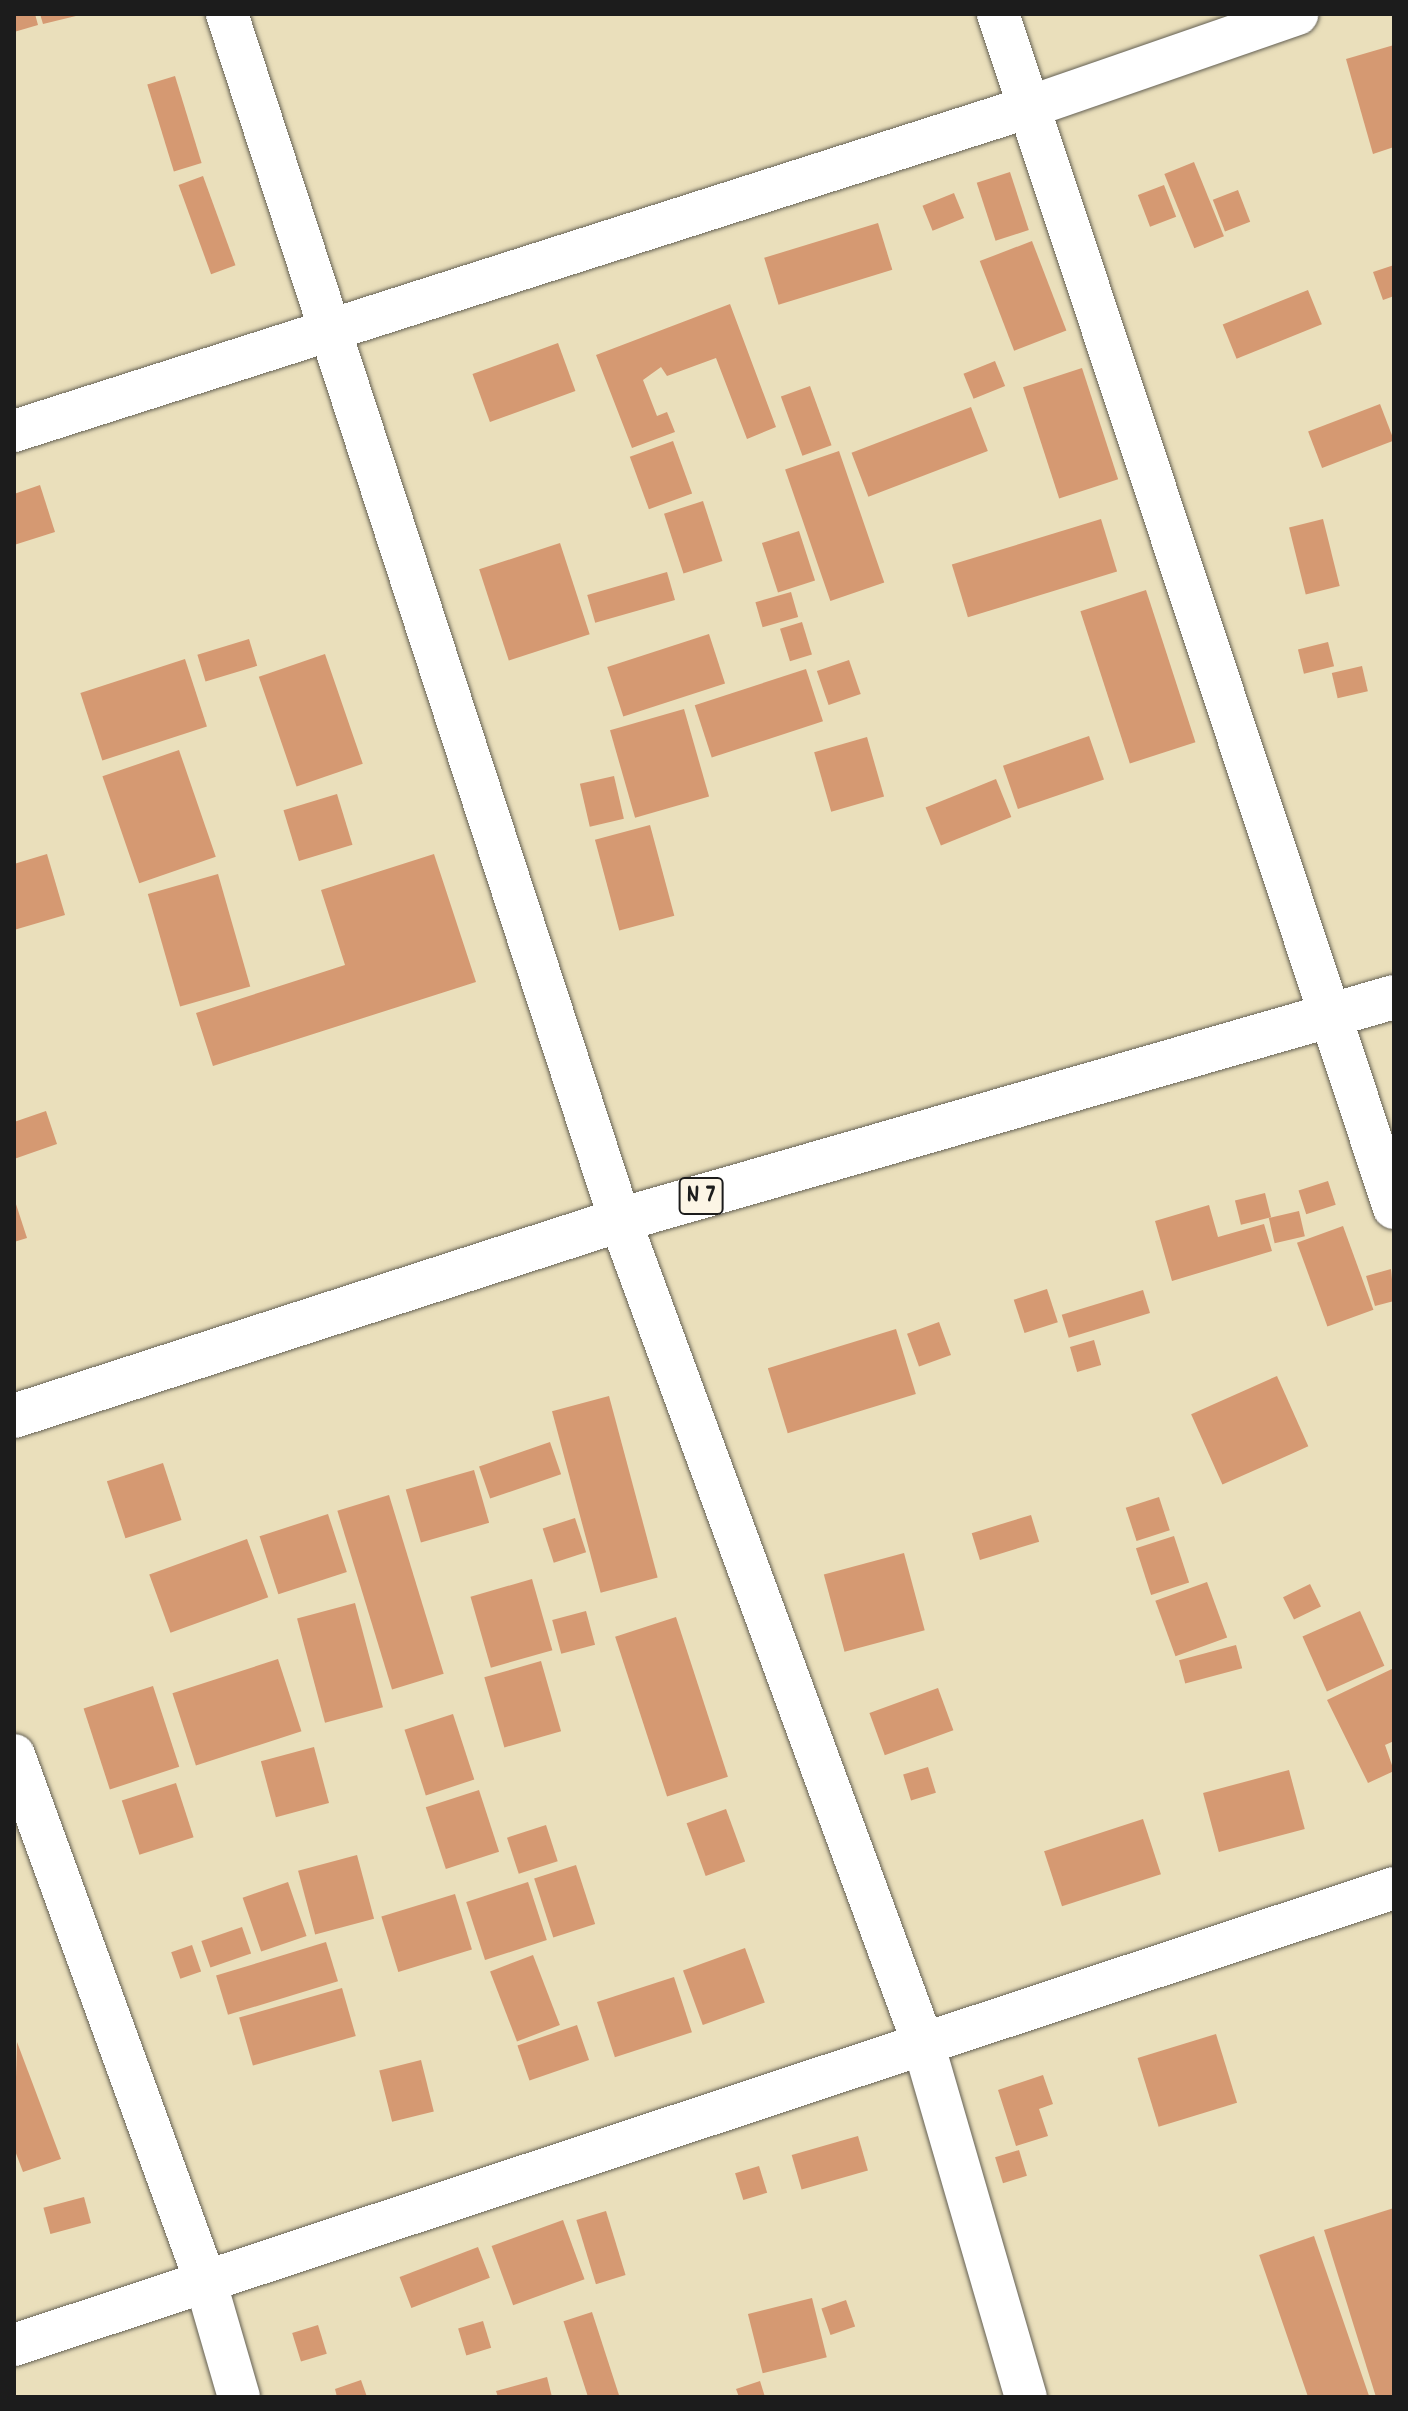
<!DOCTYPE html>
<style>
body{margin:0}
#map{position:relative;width:1408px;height:2411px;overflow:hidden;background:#eadfbb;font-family:Dekko,sans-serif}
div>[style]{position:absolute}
.building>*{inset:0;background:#d59972;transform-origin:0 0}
.roads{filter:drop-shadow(0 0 2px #646054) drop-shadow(0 0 2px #646054)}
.minor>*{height:42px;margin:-21px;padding:0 21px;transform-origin:21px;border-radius:21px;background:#fff}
.trunk>*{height:44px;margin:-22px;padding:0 22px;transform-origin:22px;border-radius:22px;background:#fff}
span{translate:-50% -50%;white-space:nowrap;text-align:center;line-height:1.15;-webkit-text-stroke:8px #fcf5e5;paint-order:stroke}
.shield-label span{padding:2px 6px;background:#fcf5e5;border:2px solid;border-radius:6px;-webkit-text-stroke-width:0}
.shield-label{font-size:26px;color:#1c1c1c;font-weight:700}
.frame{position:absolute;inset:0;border:16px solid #1c1c1c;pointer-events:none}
</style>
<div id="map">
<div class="building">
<div style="clip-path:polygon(14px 14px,35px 14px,38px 25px,14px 32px)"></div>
<div style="clip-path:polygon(40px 14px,80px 14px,80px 15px,43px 24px)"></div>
<div style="clip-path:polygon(1394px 45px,1394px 147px,1373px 154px,1346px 59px)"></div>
<div style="left:175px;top:76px;width:91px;height:29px;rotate:73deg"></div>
<div style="left:1194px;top:162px;width:80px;height:32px;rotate:68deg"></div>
<div style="left:1010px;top:172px;width:61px;height:35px;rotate:72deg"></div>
<div style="left:203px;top:176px;width:95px;height:26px;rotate:70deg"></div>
<div style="left:1164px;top:185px;width:34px;height:28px;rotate:69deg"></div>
<div style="left:1238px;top:190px;width:34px;height:27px;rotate:69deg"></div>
<div style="left:954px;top:193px;width:27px;height:34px;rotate:68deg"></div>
<div style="left:878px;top:223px;width:49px;height:119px;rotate:73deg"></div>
<div style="left:1032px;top:241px;width:96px;height:56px;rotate:69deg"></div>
<div style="clip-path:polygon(1394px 265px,1394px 296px,1383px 300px,1373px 272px)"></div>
<div style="left:1308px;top:290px;width:37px;height:92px;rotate:68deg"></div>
<div style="clip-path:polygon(730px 304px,776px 427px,747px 439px,716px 358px,667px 376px,661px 367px,643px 380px,657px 416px,667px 412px,675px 432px,632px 448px,596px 355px)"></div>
<div style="left:558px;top:343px;width:51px;height:91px;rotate:70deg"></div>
<div style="left:995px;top:361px;width:27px;height:34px;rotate:68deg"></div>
<div style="left:1082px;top:368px;width:117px;height:62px;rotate:72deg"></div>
<div style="left:810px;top:386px;width:63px;height:31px;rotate:70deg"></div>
<div style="left:1380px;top:404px;width:39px;height:77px;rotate:69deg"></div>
<div style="left:971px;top:407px;width:47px;height:128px;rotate:69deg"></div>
<div style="left:673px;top:441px;width:56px;height:46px;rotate:70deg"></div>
<div style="left:839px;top:451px;width:139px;height:57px;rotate:71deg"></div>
<div style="clip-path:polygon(40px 485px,55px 532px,14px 545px,14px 494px)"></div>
<div style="left:703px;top:501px;width:63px;height:41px;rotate:72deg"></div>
<div style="left:1101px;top:519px;width:55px;height:156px;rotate:73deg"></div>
<div style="left:1323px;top:519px;width:69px;height:35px;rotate:76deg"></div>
<div style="left:799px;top:531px;width:52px;height:39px;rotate:72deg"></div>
<div style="left:560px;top:543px;width:96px;height:85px;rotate:72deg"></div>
<div style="left:667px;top:572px;width:29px;height:83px;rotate:74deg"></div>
<div style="left:1146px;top:590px;width:160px;height:69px;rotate:72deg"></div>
<div style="left:791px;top:592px;width:26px;height:37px;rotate:74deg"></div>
<div style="left:802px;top:622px;width:34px;height:23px;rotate:73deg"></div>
<div style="left:709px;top:634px;width:52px;height:107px;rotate:72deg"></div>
<div style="left:249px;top:639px;width:28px;height:54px;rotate:73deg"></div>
<div style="left:1328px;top:642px;width:25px;height:31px;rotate:76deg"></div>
<div style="left:325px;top:654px;width:116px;height:70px;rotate:71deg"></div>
<div style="left:185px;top:659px;width:71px;height:110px;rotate:72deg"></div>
<div style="left:849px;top:660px;width:36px;height:34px;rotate:71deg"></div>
<div style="left:1362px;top:666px;width:26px;height:31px;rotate:77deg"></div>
<div style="left:806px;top:669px;width:55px;height:117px;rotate:72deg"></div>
<div style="left:684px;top:709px;width:91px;height:77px;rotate:74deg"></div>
<div style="left:1089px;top:736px;width:46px;height:91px;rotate:71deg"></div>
<div style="left:867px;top:737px;width:62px;height:55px;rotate:74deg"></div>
<div style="left:179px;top:750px;width:113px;height:81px;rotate:71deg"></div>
<div style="left:614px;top:776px;width:44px;height:35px;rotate:77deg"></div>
<div style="left:996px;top:779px;width:41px;height:76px;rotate:68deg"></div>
<div style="left:337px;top:794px;width:53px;height:56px;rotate:73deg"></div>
<div style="left:650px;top:825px;width:94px;height:57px;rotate:75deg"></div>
<div style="clip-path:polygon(47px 854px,65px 915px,14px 930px,14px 864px)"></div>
<div style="clip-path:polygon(434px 854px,476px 982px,213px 1066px,196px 1013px,345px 965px,321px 890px)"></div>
<div style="left:218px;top:874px;width:117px;height:73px;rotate:74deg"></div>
<div style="clip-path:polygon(46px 1111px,57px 1144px,14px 1159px,14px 1122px)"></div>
<div style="left:1328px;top:1181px;width:25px;height:31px;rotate:72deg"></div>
<div style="left:1265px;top:1193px;width:25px;height:31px;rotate:76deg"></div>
<div style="clip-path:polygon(14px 1198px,27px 1238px,14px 1242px)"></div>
<div style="clip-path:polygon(1209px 1205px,1218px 1237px,1264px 1224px,1272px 1251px,1172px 1281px,1155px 1221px)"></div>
<div style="left:1299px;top:1211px;width:26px;height:31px;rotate:77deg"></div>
<div style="left:1343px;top:1226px;width:89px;height:49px;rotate:70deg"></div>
<div style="clip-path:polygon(1391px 1269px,1394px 1301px,1375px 1306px,1366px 1276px)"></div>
<div style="left:1047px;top:1289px;width:35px;height:35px;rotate:72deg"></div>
<div style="left:1143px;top:1290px;width:24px;height:85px;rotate:73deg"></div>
<div style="left:939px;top:1322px;width:35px;height:34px;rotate:70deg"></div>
<div style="left:896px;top:1329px;width:68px;height:134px;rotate:73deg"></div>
<div style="left:1094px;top:1340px;width:26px;height:25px;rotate:74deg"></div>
<div style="left:1277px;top:1376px;width:77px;height:94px;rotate:66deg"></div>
<div style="left:609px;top:1396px;width:188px;height:59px;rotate:75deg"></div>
<div style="left:550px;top:1442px;width:34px;height:75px;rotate:71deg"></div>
<div style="left:163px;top:1463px;width:60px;height:59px;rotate:72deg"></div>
<div style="left:474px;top:1470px;width:55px;height:71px;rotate:74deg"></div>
<div style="left:389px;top:1495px;width:187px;height:54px;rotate:73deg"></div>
<div style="left:1159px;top:1497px;width:35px;height:35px;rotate:72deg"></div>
<div style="left:328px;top:1514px;width:61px;height:72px;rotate:72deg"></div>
<div style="left:1031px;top:1515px;width:28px;height:62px;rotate:73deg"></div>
<div style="left:575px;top:1518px;width:36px;height:34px;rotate:72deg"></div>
<div style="left:1174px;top:1536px;width:49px;height:40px;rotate:72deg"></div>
<div style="left:247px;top:1539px;width:62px;height:104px;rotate:70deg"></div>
<div style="left:904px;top:1553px;width:80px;height:83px;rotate:75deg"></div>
<div style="left:532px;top:1579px;width:74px;height:64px;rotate:74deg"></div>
<div style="left:1207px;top:1582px;width:59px;height:55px;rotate:70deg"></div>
<div style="left:1310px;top:1584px;width:25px;height:30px;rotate:64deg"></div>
<div style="left:355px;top:1603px;width:108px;height:60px;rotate:75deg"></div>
<div style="left:586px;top:1611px;width:35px;height:35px;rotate:75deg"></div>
<div style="left:1360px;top:1611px;width:60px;height:63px;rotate:66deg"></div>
<div style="left:676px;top:1617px;width:168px;height:64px;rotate:72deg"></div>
<div style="left:1236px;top:1645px;width:24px;height:59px;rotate:75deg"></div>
<div style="left:278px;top:1659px;width:76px;height:111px;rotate:72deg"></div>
<div style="left:541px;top:1661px;width:73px;height:59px;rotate:74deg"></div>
<div style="clip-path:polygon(1394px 1668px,1394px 1741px,1385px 1745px,1394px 1771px,1368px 1783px,1327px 1700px)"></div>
<div style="left:153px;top:1686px;width:85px;height:73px;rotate:72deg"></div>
<div style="left:938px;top:1688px;width:45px;height:73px;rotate:70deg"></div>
<div style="left:453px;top:1714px;width:69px;height:51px;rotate:72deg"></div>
<div style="left:314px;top:1747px;width:58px;height:55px;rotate:75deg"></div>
<div style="left:928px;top:1767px;width:27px;height:26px;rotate:73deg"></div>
<div style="left:1289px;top:1770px;width:61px;height:89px;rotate:75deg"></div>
<div style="left:176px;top:1783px;width:57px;height:57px;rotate:72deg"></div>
<div style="left:479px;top:1790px;width:65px;height:56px;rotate:72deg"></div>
<div style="left:726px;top:1809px;width:56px;height:42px;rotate:70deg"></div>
<div style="left:1143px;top:1819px;width:58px;height:104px;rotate:72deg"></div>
<div style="left:546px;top:1825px;width:38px;height:41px;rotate:72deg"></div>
<div style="left:357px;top:1855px;width:66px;height:61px;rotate:75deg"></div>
<div style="left:576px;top:1865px;width:62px;height:44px;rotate:72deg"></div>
<div style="left:288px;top:1882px;width:57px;height:48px;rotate:71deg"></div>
<div style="left:528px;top:1882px;width:61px;height:65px;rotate:72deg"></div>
<div style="left:455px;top:1894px;width:58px;height:77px;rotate:73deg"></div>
<div style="left:242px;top:1927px;width:28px;height:43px;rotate:71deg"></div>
<div style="left:326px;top:1942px;width:41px;height:115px;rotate:73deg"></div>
<div style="left:192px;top:1945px;width:28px;height:22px;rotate:71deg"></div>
<div style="left:745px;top:1948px;width:58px;height:66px;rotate:70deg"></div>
<div style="left:533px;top:1955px;width:75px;height:46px;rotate:69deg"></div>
<div style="left:674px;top:1977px;width:58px;height:81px;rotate:72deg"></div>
<div style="left:342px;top:1988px;width:50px;height:107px;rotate:74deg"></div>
<div style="left:577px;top:2025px;width:37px;height:63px;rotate:71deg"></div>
<div style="left:1216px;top:2034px;width:72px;height:82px;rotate:73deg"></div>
<div style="clip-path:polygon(17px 2042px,61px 2159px,23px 2172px,14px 2148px)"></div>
<div style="left:421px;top:2060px;width:53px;height:43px;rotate:76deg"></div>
<div style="clip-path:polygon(1043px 2075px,1053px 2104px,1039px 2109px,1048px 2136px,1016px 2146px,998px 2090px)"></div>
<div style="left:858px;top:2136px;width:36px;height:69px;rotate:74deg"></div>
<div style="left:1019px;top:2150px;width:27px;height:25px;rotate:73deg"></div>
<div style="left:759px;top:2166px;width:28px;height:25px;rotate:73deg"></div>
<div style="left:84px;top:2197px;width:27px;height:42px;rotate:75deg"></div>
<div style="clip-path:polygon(1394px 2208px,1394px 2397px,1376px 2397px,1324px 2230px)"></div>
<div style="left:606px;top:2211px;width:67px;height:31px;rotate:73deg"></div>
<div style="left:563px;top:2220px;width:63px;height:76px;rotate:70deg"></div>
<div style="left:1314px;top:2236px;width:170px;height:58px;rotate:71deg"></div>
<div style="left:478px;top:2247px;width:33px;height:84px;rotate:69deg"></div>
<div style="left:812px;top:2298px;width:61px;height:66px;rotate:76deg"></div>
<div style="left:846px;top:2300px;width:28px;height:26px;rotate:71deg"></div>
<div style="left:592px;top:2312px;width:89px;height:30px;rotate:72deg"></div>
<div style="left:483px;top:2321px;width:28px;height:26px;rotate:73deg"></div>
<div style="left:318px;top:2325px;width:30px;height:27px;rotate:73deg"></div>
<div style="clip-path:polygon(547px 2377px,552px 2397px,498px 2397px,496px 2391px)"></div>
<div style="clip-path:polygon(361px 2380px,367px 2397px,337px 2397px,335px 2389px)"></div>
<div style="clip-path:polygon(760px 2381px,765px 2397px,739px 2397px,736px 2389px)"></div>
</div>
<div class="roads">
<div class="minor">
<div style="left:227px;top:14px;width:1268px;rotate:71.95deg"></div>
<div style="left:620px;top:1220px;width:877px;rotate:69.79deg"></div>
<div style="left:923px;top:2043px;width:369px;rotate:73.8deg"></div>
<div style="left:998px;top:14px;width:1258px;rotate:71.65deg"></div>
<div style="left:14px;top:431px;width:1065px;rotate:-17.7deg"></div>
<div style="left:1029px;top:107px;width:284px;rotate:-19.1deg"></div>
<div style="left:14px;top:1755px;width:559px;rotate:70.01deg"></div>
<div style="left:205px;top:2280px;width:122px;rotate:73.8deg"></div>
<div style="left:14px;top:2345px;width:1454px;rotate:-18.32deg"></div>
</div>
<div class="trunk">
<div style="left:14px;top:1416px;width:637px;rotate:-17.92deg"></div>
<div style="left:620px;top:1220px;width:805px;rotate:-16.07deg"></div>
</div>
</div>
<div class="shield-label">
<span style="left:701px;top:1196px">N 7</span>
</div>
<div class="frame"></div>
</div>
